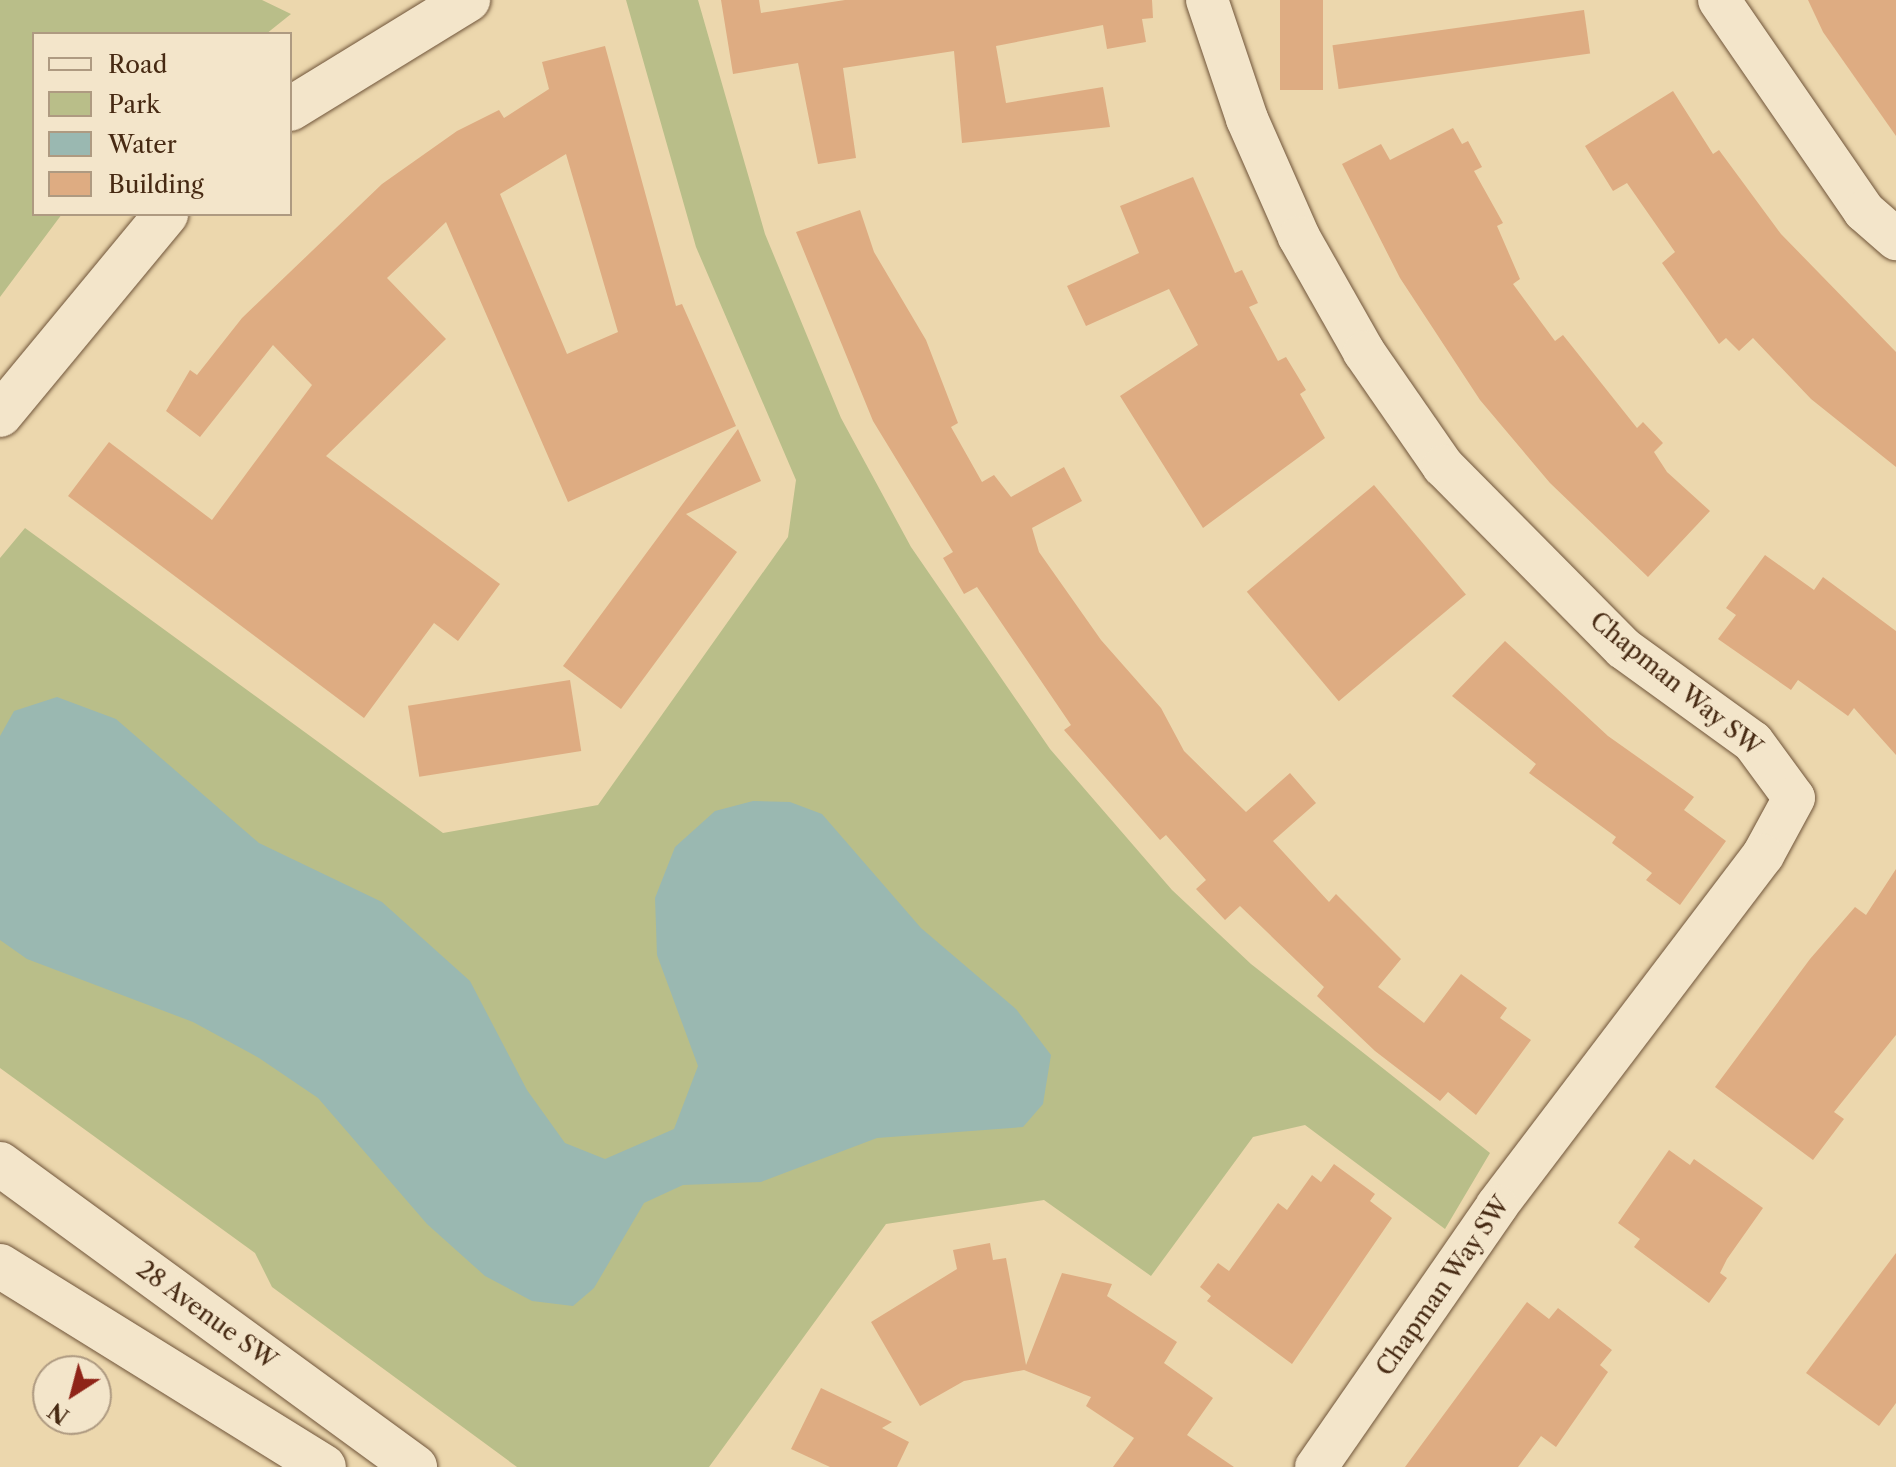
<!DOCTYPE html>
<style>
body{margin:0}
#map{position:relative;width:1896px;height:1467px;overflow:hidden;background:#ecd7ad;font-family:"Libre Caslon Text",serif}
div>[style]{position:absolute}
.green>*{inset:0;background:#b9be89}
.water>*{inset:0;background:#9ab8b1}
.building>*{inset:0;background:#deac82;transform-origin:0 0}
.roads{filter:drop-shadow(0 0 2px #70553a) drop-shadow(0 0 2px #70553a)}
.street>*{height:42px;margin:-21px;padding:0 21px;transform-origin:21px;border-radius:21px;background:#f3e5ca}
.secondary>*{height:44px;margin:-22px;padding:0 22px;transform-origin:22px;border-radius:22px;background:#f3e5ca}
span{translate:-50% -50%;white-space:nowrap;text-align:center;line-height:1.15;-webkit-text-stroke:8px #f3e5ca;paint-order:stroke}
.street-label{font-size:24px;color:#472a13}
.legend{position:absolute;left:32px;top:32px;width:260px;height:184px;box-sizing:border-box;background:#f3e5ca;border:2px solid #ae9a81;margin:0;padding:10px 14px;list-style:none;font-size:24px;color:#472a13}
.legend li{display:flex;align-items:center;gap:16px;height:40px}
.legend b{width:40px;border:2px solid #ae9a81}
.north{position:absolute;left:32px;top:1355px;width:80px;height:80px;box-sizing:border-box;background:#f3e5ca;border:2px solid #ae9a81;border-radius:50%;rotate:216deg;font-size:22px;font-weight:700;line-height:32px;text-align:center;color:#472a13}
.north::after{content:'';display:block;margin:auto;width:28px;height:36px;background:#8f2418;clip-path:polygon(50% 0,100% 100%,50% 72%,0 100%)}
</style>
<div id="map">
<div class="green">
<div style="clip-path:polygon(0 0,262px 0,291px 14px,266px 34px,34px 34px,34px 214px,62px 214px,0 297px)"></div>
<div style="clip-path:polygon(626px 0,698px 0,765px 234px,841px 418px,911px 547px,1050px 749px,1172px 890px,1251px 964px,1490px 1153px,1445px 1229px,1305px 1125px,1253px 1137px,1151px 1276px,1044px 1200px,886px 1224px,709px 1467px,517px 1467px,272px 1287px,255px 1253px,0 1068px,0 558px,25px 528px,443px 833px,598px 805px,788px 537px,796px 480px,696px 247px)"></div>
</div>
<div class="water">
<div style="clip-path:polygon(57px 697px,116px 719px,259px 843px,382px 902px,470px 981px,527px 1090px,565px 1143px,605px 1159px,674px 1129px,698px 1066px,657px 955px,655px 898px,675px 847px,715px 811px,753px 801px,790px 802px,822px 814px,921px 928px,1016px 1009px,1051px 1055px,1043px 1104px,1023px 1127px,877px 1138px,761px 1182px,683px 1185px,644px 1203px,594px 1288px,573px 1306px,532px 1301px,485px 1276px,427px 1224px,318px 1098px,259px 1058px,193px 1022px,27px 959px,0 940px,0 736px,14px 711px)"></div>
</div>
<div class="building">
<div style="clip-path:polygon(721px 0,759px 0,761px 13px,845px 0,1152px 0,1153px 18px,1142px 19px,1146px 42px,1107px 49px,1103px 25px,996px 46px,1006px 103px,1103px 87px,1110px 127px,962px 143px,954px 51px,843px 68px,856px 158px,818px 164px,798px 63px,733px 74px)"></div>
<div style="left:1280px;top:0;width:43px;height:90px"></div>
<div style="clip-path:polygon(1808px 0,1896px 0,1896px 136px,1823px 32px)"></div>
<div style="left:1584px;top:10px;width:44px;height:254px;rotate:82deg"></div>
<div style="clip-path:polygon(evenodd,605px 46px,676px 306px,682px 304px,736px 426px,568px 502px,446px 222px,387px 278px,446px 339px,326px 456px,500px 584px,458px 641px,434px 623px,364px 718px,68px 496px,109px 442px,212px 520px,312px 385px,273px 345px,200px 437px,166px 411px,190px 370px,197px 375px,242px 318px,382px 184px,457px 131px,499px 110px,504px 118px,549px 89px,542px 62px,605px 46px,566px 154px,618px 332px,567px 354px,500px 194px,566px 154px)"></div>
<div style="clip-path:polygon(1673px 91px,1713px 154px,1719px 150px,1781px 234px,1896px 352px,1896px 467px,1811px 399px,1753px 338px,1739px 351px,1726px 338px,1719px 344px,1662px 263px,1675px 252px,1627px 183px,1613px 191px,1585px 146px)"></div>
<div style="clip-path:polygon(1453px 128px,1462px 144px,1468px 141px,1482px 167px,1474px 171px,1503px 223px,1497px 226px,1520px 279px,1513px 284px,1555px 341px,1563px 335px,1637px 428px,1643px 422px,1663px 443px,1654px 452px,1667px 472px,1710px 511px,1648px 577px,1550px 483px,1480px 400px,1400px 278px,1342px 164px,1381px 144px,1390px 160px)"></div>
<div style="clip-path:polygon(1193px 177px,1235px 273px,1242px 270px,1258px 303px,1249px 307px,1278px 361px,1286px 357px,1306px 390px,1300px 394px,1325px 438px,1203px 528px,1120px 396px,1198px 345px,1169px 289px,1086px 326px,1067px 286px,1139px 253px,1120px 206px)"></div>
<div style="clip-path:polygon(860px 210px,874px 252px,926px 340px,958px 423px,951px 427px,982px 482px,994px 475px,1011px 497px,1064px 467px,1082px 501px,1032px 528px,1039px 552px,1101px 640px,1161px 708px,1184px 751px,1246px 812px,1290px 773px,1316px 803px,1273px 841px,1329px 902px,1336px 894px,1401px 959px,1378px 987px,1424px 1023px,1461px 974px,1507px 1008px,1500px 1018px,1531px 1040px,1476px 1115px,1448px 1092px,1440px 1101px,1375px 1051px,1317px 996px,1324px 987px,1240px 906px,1225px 920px,1196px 889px,1206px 880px,1166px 835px,1160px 840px,1064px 730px,1071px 725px,977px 587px,964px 594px,943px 558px,953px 552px,873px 421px,796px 232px)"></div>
<div style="clip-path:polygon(738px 429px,761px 481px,686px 514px,737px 552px,621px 709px,563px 666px)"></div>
<div style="left:1374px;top:485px;width:143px;height:166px;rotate:50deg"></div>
<div style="clip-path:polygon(1765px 555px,1814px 590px,1823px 577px,1896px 631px,1896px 755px,1854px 708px,1848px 716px,1798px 680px,1791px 690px,1718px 639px,1736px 615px,1726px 608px)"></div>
<div style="clip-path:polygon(1505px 641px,1608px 736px,1694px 797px,1684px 810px,1726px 841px,1680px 905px,1646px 880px,1652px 873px,1612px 843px,1616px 837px,1529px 773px,1536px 764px,1452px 696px)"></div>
<div style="left:570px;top:680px;width:72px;height:164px;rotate:81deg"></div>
<div style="clip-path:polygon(1896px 869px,1896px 1035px,1834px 1112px,1844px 1119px,1813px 1160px,1715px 1087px,1810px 959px,1855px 907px,1866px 915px)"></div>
<div style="clip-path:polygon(1669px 1150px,1690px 1165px,1694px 1159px,1763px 1208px,1727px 1259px,1720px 1273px,1727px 1278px,1709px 1303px,1634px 1247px,1640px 1239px,1618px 1223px)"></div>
<div style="clip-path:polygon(1334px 1164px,1375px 1194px,1370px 1201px,1392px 1218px,1292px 1364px,1207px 1301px,1211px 1296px,1200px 1287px,1218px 1263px,1229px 1271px,1278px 1203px,1287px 1210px,1312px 1175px,1321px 1182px)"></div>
<div style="clip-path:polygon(990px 1243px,993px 1260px,1006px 1258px,1026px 1365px,1062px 1273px,1112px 1284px,1107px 1296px,1177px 1342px,1164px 1363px,1213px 1398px,1187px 1435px,1234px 1467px,1113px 1467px,1134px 1438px,1086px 1406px,1091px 1397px,1024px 1370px,964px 1381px,920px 1406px,871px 1322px,957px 1269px,953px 1250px)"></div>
<div style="clip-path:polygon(1896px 1253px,1896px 1403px,1879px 1426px,1806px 1373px)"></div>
<div style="clip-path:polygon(1527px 1302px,1549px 1319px,1558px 1308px,1612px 1350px,1600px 1365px,1608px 1372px,1556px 1447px,1541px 1436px,1518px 1467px,1405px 1467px)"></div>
<div style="clip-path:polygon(821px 1388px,892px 1422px,882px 1428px,909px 1442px,897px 1467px,830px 1467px,791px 1449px)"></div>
</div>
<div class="roads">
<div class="street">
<div style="left:1207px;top:0;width:126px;rotate:71.4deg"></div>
<div style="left:1247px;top:119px;width:129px;rotate:66.2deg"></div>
<div style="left:1299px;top:237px;width:132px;rotate:60.5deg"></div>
<div style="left:1364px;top:352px;width:139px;rotate:55.3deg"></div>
<div style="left:1443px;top:466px;width:256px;rotate:45.3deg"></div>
<div style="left:1623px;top:648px;width:160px;rotate:35.9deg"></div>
<div style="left:1753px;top:742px;width:69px;rotate:53.8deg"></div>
<div style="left:1794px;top:798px;width:65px;rotate:118.5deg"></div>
<div style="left:1763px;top:855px;width:440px;rotate:127.2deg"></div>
<div style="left:1497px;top:1206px;width:318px;rotate:124.7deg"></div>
<div style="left:1719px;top:0;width:256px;rotate:55.5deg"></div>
<div style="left:1864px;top:211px;width:43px;rotate:41.2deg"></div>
</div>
<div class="secondary">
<div style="left:290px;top:109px;width:209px;rotate:-31.5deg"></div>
<div style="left:0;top:415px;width:261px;rotate:-50.4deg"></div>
<div style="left:0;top:1164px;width:514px;rotate:36.13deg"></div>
<div style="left:0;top:1266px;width:381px;rotate:31.8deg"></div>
</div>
</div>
<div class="street-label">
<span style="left:1676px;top:684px;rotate:39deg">Chapman Way SW</span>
<span style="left:1443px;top:1286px;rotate:-55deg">Chapman Way SW</span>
<span style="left:207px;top:1315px;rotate:36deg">28 Avenue SW</span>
</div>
<ul class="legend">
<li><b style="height:10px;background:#f3e5ca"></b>Road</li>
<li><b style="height:22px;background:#b9be89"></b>Park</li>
<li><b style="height:22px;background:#9ab8b1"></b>Water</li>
<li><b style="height:22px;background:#deac82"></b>Building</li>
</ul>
<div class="north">N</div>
</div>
